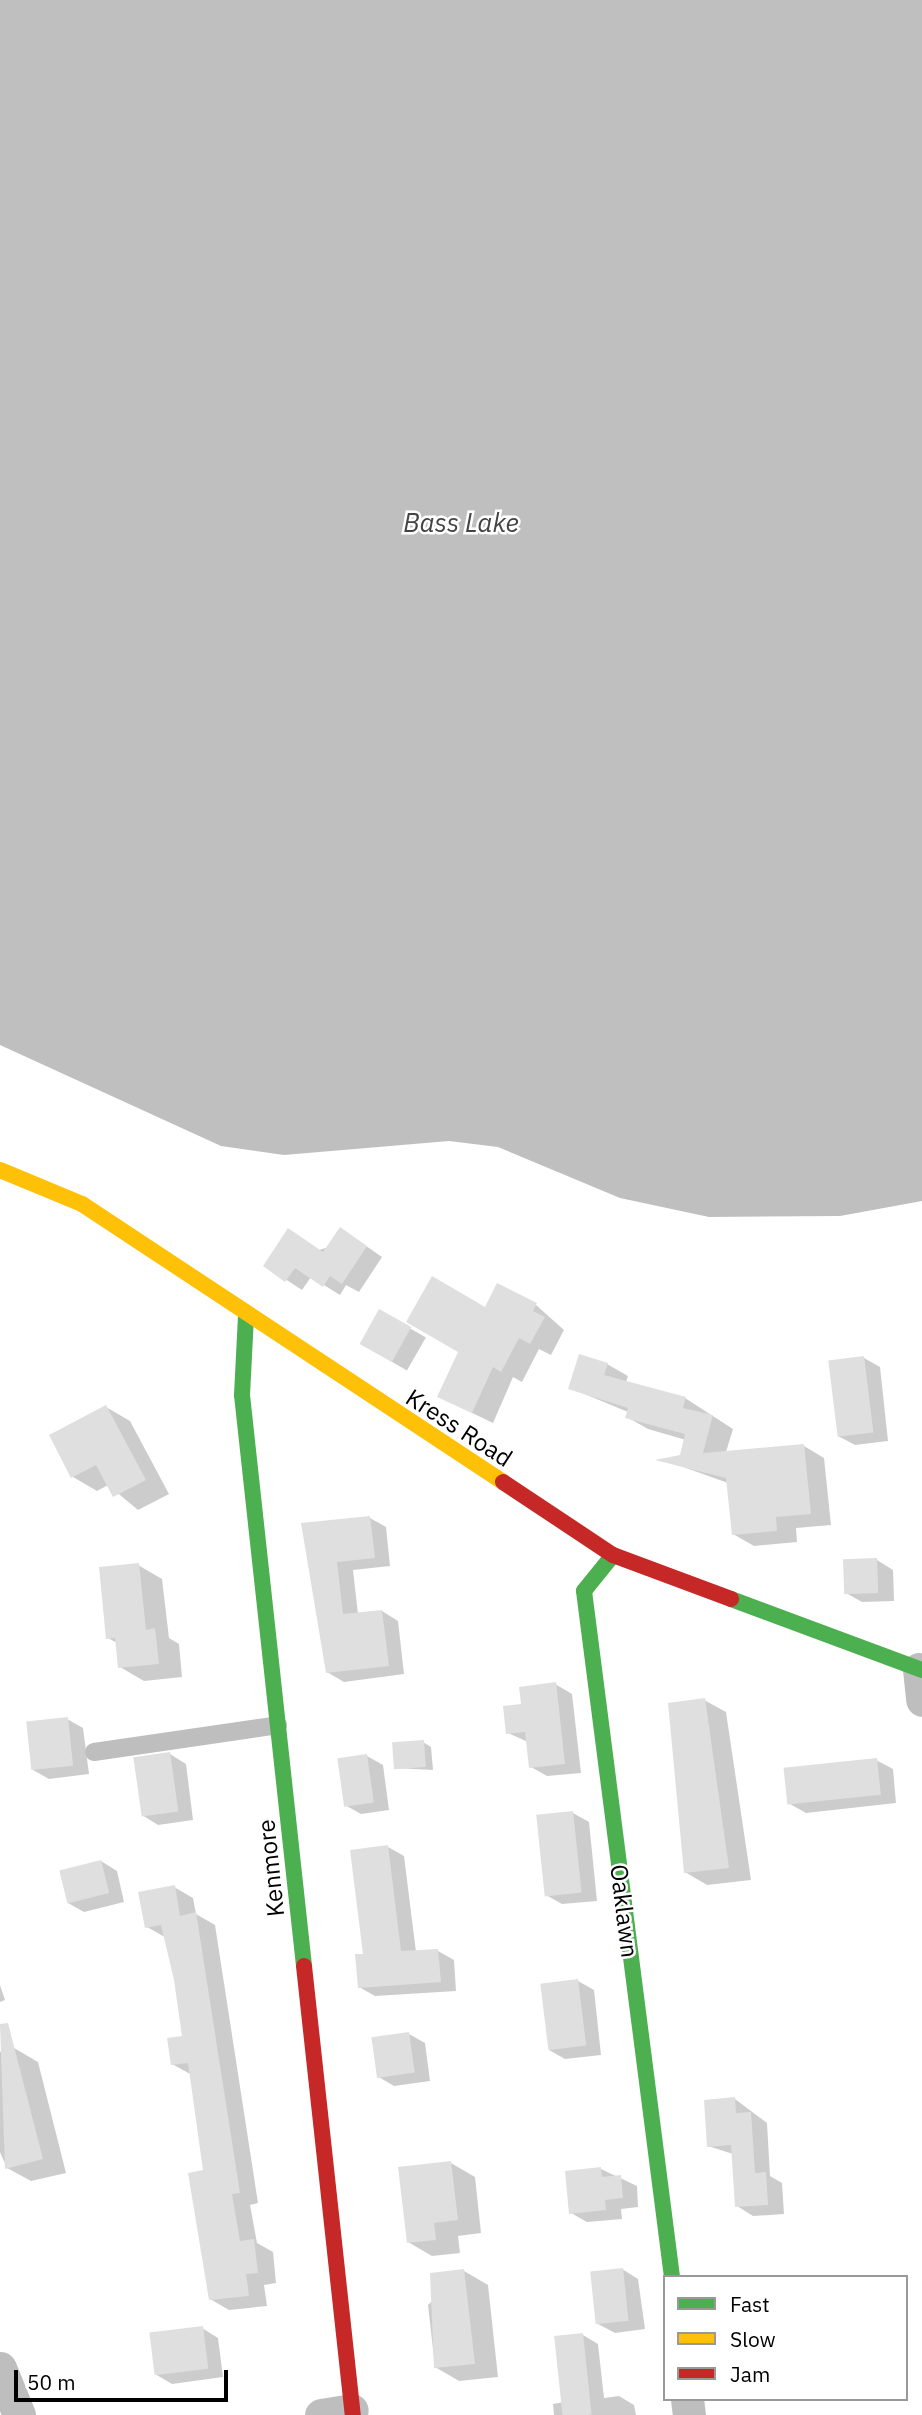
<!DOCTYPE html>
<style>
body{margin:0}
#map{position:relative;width:922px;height:2415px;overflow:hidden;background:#fff;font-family:"IBM Plex Sans",sans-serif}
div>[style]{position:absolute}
.water>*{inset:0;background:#bfbfbf}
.shadow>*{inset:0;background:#0003;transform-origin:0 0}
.building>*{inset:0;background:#dfdfdf;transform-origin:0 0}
.lane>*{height:18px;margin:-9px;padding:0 9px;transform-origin:9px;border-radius:9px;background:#bebebe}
.street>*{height:33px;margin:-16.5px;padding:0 16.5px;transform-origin:16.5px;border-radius:16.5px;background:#bebebe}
.fast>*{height:16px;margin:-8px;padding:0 8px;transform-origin:8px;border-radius:8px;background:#4caf50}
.slow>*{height:16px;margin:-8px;padding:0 8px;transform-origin:8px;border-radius:8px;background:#ffc107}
.jam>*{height:16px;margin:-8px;padding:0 8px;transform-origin:8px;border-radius:8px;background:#c62828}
span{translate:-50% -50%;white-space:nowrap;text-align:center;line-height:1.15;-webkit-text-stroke:5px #fff;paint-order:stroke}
.street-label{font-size:24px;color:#000}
.water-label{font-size:26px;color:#444;font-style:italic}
.legend{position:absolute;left:663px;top:2275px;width:245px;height:126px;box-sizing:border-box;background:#fff;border:2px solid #999;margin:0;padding:9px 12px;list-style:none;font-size:21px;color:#000}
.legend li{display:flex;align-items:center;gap:14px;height:35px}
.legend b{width:35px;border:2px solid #999}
.scale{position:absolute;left:14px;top:2370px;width:214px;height:32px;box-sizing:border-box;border:4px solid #000;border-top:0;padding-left:9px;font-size:21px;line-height:24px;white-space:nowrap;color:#000;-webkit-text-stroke:5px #fff;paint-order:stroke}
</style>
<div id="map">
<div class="water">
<div style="clip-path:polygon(0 0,922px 0,922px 1201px,840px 1216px,709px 1217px,620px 1198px,498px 1147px,449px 1141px,284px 1155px,221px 1146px,0 1045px)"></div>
</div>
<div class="shadow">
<div style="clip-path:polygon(356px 1239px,382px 1257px,359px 1292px,346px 1285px,340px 1295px,311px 1277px,302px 1290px,265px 1266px)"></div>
<div style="clip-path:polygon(536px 1305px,564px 1330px,551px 1355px,539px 1349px,522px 1382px,513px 1377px,493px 1423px,439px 1397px,486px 1310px)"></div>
<div style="left:380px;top:1311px;width:53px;height:38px;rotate:30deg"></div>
<div style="clip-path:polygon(864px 1358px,880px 1367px,888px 1441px,855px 1445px,838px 1436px)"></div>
<div style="clip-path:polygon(607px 1364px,628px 1376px,626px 1382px,685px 1398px,733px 1429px,726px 1452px,804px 1446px,824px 1458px,831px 1525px,796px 1528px,797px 1542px,754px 1546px,733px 1534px,728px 1483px,661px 1459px,681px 1457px,686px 1440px,648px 1429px,627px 1417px,628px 1412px,570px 1388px)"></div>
<div style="clip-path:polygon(106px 1407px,130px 1421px,169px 1494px,138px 1510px,108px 1485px,97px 1491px,73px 1477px)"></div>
<div style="clip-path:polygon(370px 1518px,386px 1527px,390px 1566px,353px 1570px,358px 1614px,382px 1611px,398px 1621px,404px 1674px,344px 1682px,327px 1672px,303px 1525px)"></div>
<div style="clip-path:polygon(877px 1560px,893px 1570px,894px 1601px,862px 1602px,846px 1593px)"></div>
<div style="clip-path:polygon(138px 1565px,162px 1579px,169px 1638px,179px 1644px,182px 1677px,144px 1681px,120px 1667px,117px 1643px,108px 1638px)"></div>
<div style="clip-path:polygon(555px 1684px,572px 1694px,581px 1773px,547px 1776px,531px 1767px,528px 1742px,508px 1733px,523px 1705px)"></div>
<div style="clip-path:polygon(704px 1700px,726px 1712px,751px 1880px,707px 1885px,685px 1872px)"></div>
<div style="clip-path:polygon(67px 1719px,83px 1728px,89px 1774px,49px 1779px,33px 1770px)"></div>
<div style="clip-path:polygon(423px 1742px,431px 1747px,433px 1770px,395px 1768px)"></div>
<div style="clip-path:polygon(170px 1754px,186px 1764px,193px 1820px,158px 1825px,142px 1815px)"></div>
<div style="clip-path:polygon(367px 1756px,383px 1765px,389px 1810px,361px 1814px,345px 1805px)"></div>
<div style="clip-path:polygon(876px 1760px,893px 1769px,896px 1803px,806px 1813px,790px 1804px)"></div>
<div style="clip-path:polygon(573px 1813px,589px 1822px,597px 1901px,562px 1904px,546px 1895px)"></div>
<div style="clip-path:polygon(388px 1847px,404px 1856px,416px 1952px,438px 1951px,454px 1960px,456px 1991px,375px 1996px,359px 1987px)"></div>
<div style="clip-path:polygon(101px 1861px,117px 1871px,124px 1902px,84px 1912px,68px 1903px)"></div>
<div style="clip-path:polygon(174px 1887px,193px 1898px,196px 1914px,215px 1925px,258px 2203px,250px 2205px,257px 2243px,273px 2252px,276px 2283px,264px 2285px,267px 2306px,229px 2310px,210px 2299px,205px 2171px,192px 2075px,172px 2064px,184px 2038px,175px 1979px,165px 1937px,147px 1927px)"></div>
<div style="clip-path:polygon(578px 1981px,594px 1990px,601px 2055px,565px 2059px,549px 2050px)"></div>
<div style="clip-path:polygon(0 1985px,5px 2000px,0 2002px)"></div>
<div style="clip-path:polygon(409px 2034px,425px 2043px,430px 2081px,394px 2086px,377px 2076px)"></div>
<div style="clip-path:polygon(14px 2048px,38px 2062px,66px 2173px,31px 2181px,7px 2168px,0 2152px,0 2052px)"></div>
<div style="clip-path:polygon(735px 2099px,767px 2123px,770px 2176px,782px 2183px,784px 2214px,753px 2216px,737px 2206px,733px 2154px,708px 2146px)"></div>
<div style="clip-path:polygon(451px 2163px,475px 2177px,481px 2233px,458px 2236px,460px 2253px,432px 2256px,408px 2242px)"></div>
<div style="clip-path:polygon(601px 2169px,637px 2186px,638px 2207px,621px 2209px,622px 2219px,587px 2222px,571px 2213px)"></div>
<div style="clip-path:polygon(622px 2269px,638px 2279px,645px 2329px,615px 2333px,598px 2324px)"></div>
<div style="clip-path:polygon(464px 2271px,488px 2285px,498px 2377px,459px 2381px,435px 2367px,428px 2305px)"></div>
<div style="clip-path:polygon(202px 2328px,218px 2338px,223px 2377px,172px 2384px,155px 2374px)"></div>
<div style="clip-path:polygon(583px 2335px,598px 2344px,604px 2398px,619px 2396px,634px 2405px,636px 2415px,554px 2415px,553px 2404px,564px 2402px)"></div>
</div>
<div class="building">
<div style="clip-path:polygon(340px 1227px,367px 1246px,342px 1284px,330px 1276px,323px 1287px,295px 1268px,285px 1282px,263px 1266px,288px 1228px,323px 1252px)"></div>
<div style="clip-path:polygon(432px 1276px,485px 1307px,497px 1283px,537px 1303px,533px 1311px,545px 1317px,530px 1344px,519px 1338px,501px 1372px,493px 1367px,472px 1413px,437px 1397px,458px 1352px,406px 1322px)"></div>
<div style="left:379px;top:1309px;width:37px;height:40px;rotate:29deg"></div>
<div style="clip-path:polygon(579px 1354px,608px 1363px,604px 1375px,686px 1397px,683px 1408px,713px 1415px,703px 1453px,804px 1444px,811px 1514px,776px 1517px,777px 1531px,732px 1535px,726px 1478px,655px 1460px,680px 1455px,685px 1434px,625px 1418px,628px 1408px,568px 1389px)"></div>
<div style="left:864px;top:1356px;width:77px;height:36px;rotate:83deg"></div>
<div style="clip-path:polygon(106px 1405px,146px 1480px,113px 1497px,96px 1465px,71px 1478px,49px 1435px)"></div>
<div style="clip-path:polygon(370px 1516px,375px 1558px,337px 1562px,343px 1614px,382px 1610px,389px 1666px,326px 1673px,301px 1523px)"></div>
<div style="left:877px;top:1558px;width:35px;height:34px;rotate:88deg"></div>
<div style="clip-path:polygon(139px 1563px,146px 1630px,155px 1628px,159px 1664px,118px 1668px,115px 1638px,106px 1639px,99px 1567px)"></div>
<div style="clip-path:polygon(556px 1682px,565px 1764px,529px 1768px,525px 1732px,506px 1734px,503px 1706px,521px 1704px,519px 1687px)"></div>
<div style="clip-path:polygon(705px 1698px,729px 1868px,684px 1873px,668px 1703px)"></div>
<div style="left:68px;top:1717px;width:49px;height:42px;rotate:84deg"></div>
<div style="left:424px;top:1740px;width:27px;height:32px;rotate:86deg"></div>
<div style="left:170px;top:1752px;width:60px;height:37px;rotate:82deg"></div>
<div style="left:367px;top:1754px;width:49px;height:30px;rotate:82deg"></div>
<div style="left:877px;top:1758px;width:37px;height:94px;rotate:84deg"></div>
<div style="left:573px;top:1811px;width:82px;height:37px;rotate:84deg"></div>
<div style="clip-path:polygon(388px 1845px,401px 1951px,438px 1949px,441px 1982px,358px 1988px,355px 1954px,363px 1954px,350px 1850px)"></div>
<div style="left:101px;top:1860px;width:34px;height:43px;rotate:76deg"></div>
<div style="clip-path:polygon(175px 1885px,180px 1916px,196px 1912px,240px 2193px,232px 2194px,240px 2241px,254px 2239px,258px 2273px,246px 2274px,249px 2296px,209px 2300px,188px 2173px,203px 2170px,188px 2063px,171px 2065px,167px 2038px,182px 2036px,174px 1980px,161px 1925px,145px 1928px,138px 1892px)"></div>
<div style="left:578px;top:1979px;width:67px;height:38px;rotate:83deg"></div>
<div style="clip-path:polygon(8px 2023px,43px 2159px,5px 2169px,0 2024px)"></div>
<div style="left:409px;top:2032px;width:41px;height:38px;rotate:82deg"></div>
<div style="clip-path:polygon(735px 2097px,736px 2113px,751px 2112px,755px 2173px,766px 2172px,768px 2205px,735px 2207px,731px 2145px,707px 2147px,704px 2100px)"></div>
<div style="clip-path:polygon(451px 2161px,458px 2220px,434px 2223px,436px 2240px,407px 2243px,398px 2167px)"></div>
<div style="clip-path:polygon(601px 2167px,602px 2177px,621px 2175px,623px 2198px,605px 2200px,606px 2210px,569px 2214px,565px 2171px)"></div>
<div style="left:623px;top:2268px;width:53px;height:33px;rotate:84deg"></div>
<div style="clip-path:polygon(464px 2269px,475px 2364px,434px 2368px,430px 2273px)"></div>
<div style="left:203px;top:2326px;width:43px;height:54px;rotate:83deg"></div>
<div style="left:583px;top:2333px;width:82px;height:29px;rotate:84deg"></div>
</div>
<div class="lane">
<div style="left:94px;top:1752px;width:186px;rotate:-8.3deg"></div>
</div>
<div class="street">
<div style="left:919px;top:1669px;width:31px;rotate:84deg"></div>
<div style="left:0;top:2368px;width:51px;rotate:68deg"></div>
<div style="left:687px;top:2399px;width:16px;rotate:83deg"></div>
<div style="left:321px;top:2415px;width:31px;rotate:-9deg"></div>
</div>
<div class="fast">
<div style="left:246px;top:1316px;width:79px;rotate:92.9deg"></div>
<div style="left:242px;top:1395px;width:574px;rotate:83.8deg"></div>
<div style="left:613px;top:1555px;width:46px;rotate:128.9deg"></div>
<div style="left:584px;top:1591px;width:692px;rotate:82.69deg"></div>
<div style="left:731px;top:1599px;width:204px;rotate:20.4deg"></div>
</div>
<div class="slow">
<div style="left:0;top:1170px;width:89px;rotate:22.5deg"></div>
<div style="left:82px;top:1204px;width:505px;rotate:33.44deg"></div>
</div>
<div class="jam">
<div style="left:503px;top:1482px;width:132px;rotate:33.6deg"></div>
<div style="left:613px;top:1555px;width:126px;rotate:20.4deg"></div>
<div style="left:304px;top:1966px;width:452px;rotate:83.8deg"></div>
</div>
<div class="street-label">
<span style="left:459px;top:1428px;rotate:33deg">Kress Road</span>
<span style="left:271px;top:1868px;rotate:-96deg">Kenmore</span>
<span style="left:624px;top:1911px;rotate:83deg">Oaklawn</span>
</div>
<div class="water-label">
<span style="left:461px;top:523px">Bass Lake</span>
</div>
<ul class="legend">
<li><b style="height:9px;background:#4caf50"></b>Fast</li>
<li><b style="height:9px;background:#ffc107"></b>Slow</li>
<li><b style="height:9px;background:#c62828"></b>Jam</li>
</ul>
<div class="scale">50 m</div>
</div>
